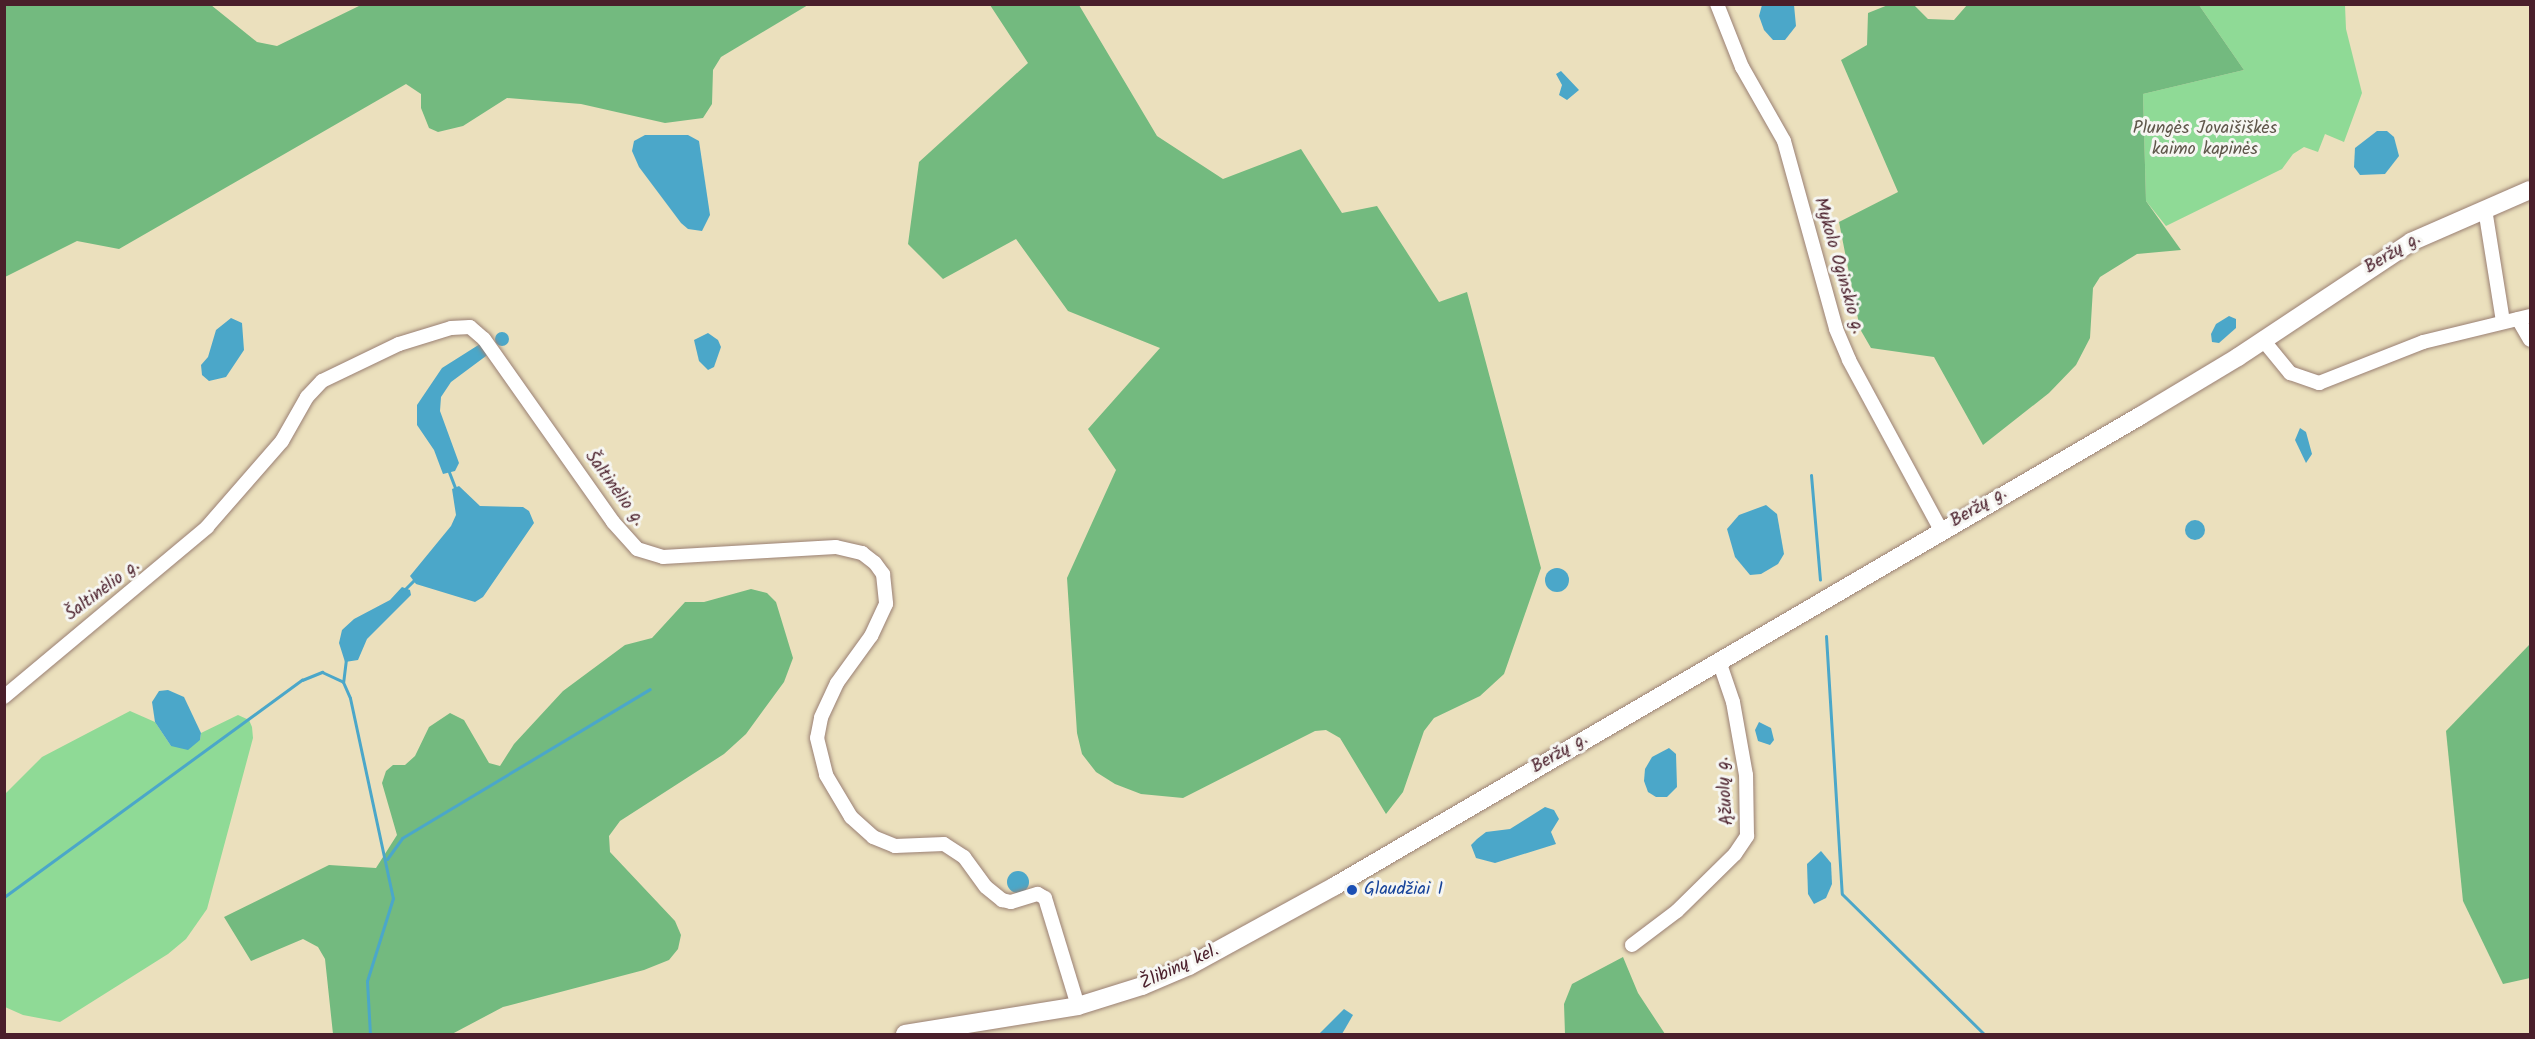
<!DOCTYPE html>
<meta charset="utf-8">
<style>
body{margin:0}
#map{position:relative;width:2535px;height:1039px;overflow:hidden;background:#ebe0bd;font-family:Kalam,sans-serif}
div>[style]{position:absolute}
.green>*{inset:0;background:#8fda96}
.forest>*{inset:0;background:#73ba7f}
.water>*{inset:0;background:#4ba7c9}
.round{border-radius:50%}
.stream>*{height:3px;margin:-1.5px;padding:0 1.5px;transform-origin:1.5px;border-radius:1.5px;background:#4ba7c9}
.roads{filter:drop-shadow(0 0 2px #9a8074) drop-shadow(0 0 2px #9a8074)}
.minor>*{height:14px;margin:-7px;padding:0 7px;transform-origin:7px;border-radius:7px;background:#fff}
.major>*{height:18px;margin:-9px;padding:0 9px;transform-origin:9px;border-radius:9px;background:#fff}
.dots>*{width:16px;height:16px;translate:-50% -50%;box-sizing:border-box;border:3px solid #f6f6f2;border-radius:50%}
span{translate:-50% -50%;white-space:nowrap;text-align:center;line-height:1.15;-webkit-text-stroke:6px #f6f6f2;paint-order:stroke}
.park-label{font-size:18px;color:#5f574b}
.street-label{font-size:18px;color:#4a1f2b}
.transit-label{font-size:18px;color:#164399}
.left{translate:0 -50%;text-align:left}
.frame{position:absolute;inset:0;border:6px solid #4a1f2b;pointer-events:none}
</style>
<div id="map">
<div class="green">
<div style="clip-path:polygon(2199px 5px,2345px 5px,2346px 29px,2362px 93px,2344px 142px,2325px 134px,2318px 152px,2304px 147px,2293px 154px,2282px 169px,2166px 226px,2146px 201px,2143px 94px,2244px 70px)"></div>
<div style="clip-path:polygon(130px 711px,155px 722px,171px 746px,200px 740px,201px 733px,238px 715px,249px 720px,252px 727px,253px 738px,207px 909px,186px 939px,168px 954px,60px 1022px,23px 1015px,5px 1007px,4px 795px,42px 757px)"></div>
</div>
<div class="forest">
<div style="clip-path:polygon(5px 4px,211px 5px,257px 42px,277px 46px,361px 5px,808px 5px,721px 57px,713px 70px,712px 104px,703px 118px,665px 123px,581px 104px,507px 98px,463px 126px,438px 132px,429px 128px,421px 108px,421px 94px,406px 84px,119px 249px,77px 241px,5px 277px)"></div>
<div style="clip-path:polygon(990px 5px,1079px 5px,1157px 136px,1223px 179px,1301px 149px,1342px 213px,1377px 206px,1439px 302px,1467px 292px,1541px 568px,1504px 674px,1480px 696px,1434px 718px,1424px 731px,1403px 792px,1386px 814px,1340px 738px,1326px 730px,1315px 731px,1183px 798px,1141px 794px,1115px 784px,1096px 772px,1082px 754px,1077px 733px,1067px 578px,1116px 470px,1088px 429px,1160px 348px,1068px 311px,1016px 239px,943px 279px,908px 244px,919px 162px,1028px 63px)"></div>
<div style="clip-path:polygon(1888px 5px,1914px 5px,1928px 19px,1954px 20px,1967px 5px,2199px 5px,2244px 70px,2143px 94px,2146px 201px,2181px 250px,2137px 254px,2100px 277px,2093px 288px,2090px 338px,2076px 365px,2049px 393px,1983px 445px,1934px 357px,1871px 348px,1860px 329px,1839px 222px,1898px 192px,1841px 60px,1867px 45px,1868px 13px)"></div>
<div style="clip-path:polygon(751px 589px,767px 593px,776px 602px,793px 658px,784px 682px,746px 734px,724px 754px,620px 821px,609px 836px,610px 852px,675px 921px,681px 935px,678px 949px,669px 960px,644px 970px,503px 1007px,452px 1034px,333px 1034px,325px 959px,318px 947px,303px 939px,251px 961px,224px 917px,329px 865px,376px 868px,397px 835px,382px 783px,386px 771px,393px 765px,405px 765px,415px 756px,429px 727px,450px 713px,464px 720px,489px 763px,500px 766px,514px 744px,563px 691px,625px 645px,652px 638px,685px 602px,704px 602px)"></div>
<div style="clip-path:polygon(2530px 644px,2530px 978px,2503px 984px,2463px 901px,2446px 731px)"></div>
<div style="clip-path:polygon(1623px 957px,1638px 993px,1665px 1034px,1565px 1034px,1564px 1004px,1572px 984px)"></div>
</div>
<div class="water">
<div style="clip-path:polygon(1762px 5px,1794px 5px,1796px 26px,1785px 40px,1773px 40px,1764px 30px,1759px 16px)"></div>
<div style="clip-path:polygon(1561px 71px,1579px 90px,1567px 100px,1559px 95px,1562px 85px,1556px 74px)"></div>
<div style="clip-path:polygon(2377px 131px,2387px 131px,2394px 137px,2399px 156px,2385px 174px,2360px 175px,2354px 167px,2355px 148px)"></div>
<div style="clip-path:polygon(645px 135px,688px 135px,699px 141px,710px 215px,702px 231px,688px 229px,681px 223px,639px 167px,632px 151px,634px 141px)"></div>
<div style="clip-path:polygon(2229px 316px,2236px 319px,2236px 328px,2219px 343px,2212px 342px,2211px 334px,2216px 324px)"></div>
<div style="clip-path:polygon(231px 318px,242px 323px,244px 350px,226px 377px,209px 381px,202px 375px,201px 365px,208px 357px,216px 330px)"></div>
<div class="round" style="left:495px;top:332px;width:14px;height:14px"></div>
<div style="clip-path:polygon(708px 333px,718px 340px,721px 347px,714px 367px,708px 370px,699px 361px,694px 340px)"></div>
<div style="clip-path:polygon(480px 344px,488px 353px,486px 356px,451px 382px,441px 397px,440px 411px,459px 463px,455px 471px,443px 474px,434px 450px,417px 425px,417px 405px,442px 368px)"></div>
<div style="clip-path:polygon(2300px 428px,2306px 432px,2312px 454px,2306px 463px,2295px 440px)"></div>
<div style="clip-path:polygon(459px 486px,480px 506px,523px 507px,529px 511px,534px 523px,483px 597px,475px 602px,416px 584px,410px 576px,451px 526px,456px 515px,452px 489px)"></div>
<div style="clip-path:polygon(1766px 505px,1777px 514px,1784px 554px,1778px 564px,1761px 574px,1750px 575px,1735px 557px,1727px 529px,1739px 515px)"></div>
<div class="round" style="left:2185px;top:520px;width:20px;height:20px"></div>
<div class="round" style="left:1545px;top:568px;width:24px;height:24px"></div>
<div style="clip-path:polygon(402px 587px,410px 590px,411px 595px,367px 639px,358px 660px,345px 662px,339px 643px,342px 630px,354px 619px,390px 600px)"></div>
<div style="clip-path:polygon(168px 690px,184px 697px,201px 733px,200px 740px,188px 750px,171px 746px,155px 722px,152px 702px,159px 691px)"></div>
<div style="clip-path:polygon(1759px 722px,1771px 728px,1774px 740px,1770px 745px,1758px 741px,1755px 730px)"></div>
<div style="clip-path:polygon(1669px 748px,1676px 754px,1677px 787px,1667px 797px,1656px 797px,1648px 792px,1644px 781px,1645px 769px,1652px 757px)"></div>
<div style="clip-path:polygon(1545px 807px,1554px 810px,1559px 819px,1551px 832px,1556px 844px,1495px 863px,1476px 858px,1471px 845px,1477px 839px,1486px 832px,1510px 829px)"></div>
<div style="clip-path:polygon(1821px 851px,1831px 863px,1832px 884px,1826px 898px,1814px 904px,1808px 894px,1807px 864px)"></div>
<div class="round" style="left:1007px;top:871px;width:22px;height:22px"></div>
<div style="clip-path:polygon(1344px 1009px,1353px 1015px,1342px 1034px,1319px 1034px)"></div>
</div>
<div class="stream">
<div style="left:449px;top:472px;width:17px;rotate:69deg"></div>
<div style="left:1811px;top:475px;width:105px;rotate:85.1deg"></div>
<div style="left:404px;top:590px;width:14px;rotate:-45deg"></div>
<div style="left:1826px;top:636px;width:258px;rotate:86.5deg"></div>
<div style="left:1842px;top:894px;width:199px;rotate:44.6deg"></div>
<div style="left:346px;top:659px;width:23px;rotate:97deg"></div>
<div style="left:343px;top:682px;width:17px;rotate:66deg"></div>
<div style="left:350px;top:698px;width:205px;rotate:77.9deg"></div>
<div style="left:393px;top:898px;width:87px;rotate:107.4deg"></div>
<div style="left:367px;top:981px;width:53px;rotate:86.8deg"></div>
<div style="left:387px;top:859px;width:26px;rotate:-54deg"></div>
<div style="left:402px;top:838px;width:289px;rotate:-31deg"></div>
<div style="left:4px;top:897px;width:369px;rotate:-36.1deg"></div>
<div style="left:302px;top:680px;width:22px;rotate:-22deg"></div>
<div style="left:322px;top:672px;width:23px;rotate:25deg"></div>
</div>
<div class="roads">
<div class="minor">
<div style="left:1717px;top:4px;width:68px;rotate:68.4deg"></div>
<div style="left:1742px;top:67px;width:85px;rotate:60.4deg"></div>
<div style="left:1784px;top:141px;width:195px;rotate:74.5deg"></div>
<div style="left:1836px;top:329px;width:34px;rotate:67deg"></div>
<div style="left:1849px;top:360px;width:193px;rotate:61.6deg"></div>
<div style="left:2485px;top:209px;width:113px;rotate:80.9deg"></div>
<div style="left:2518px;top:319px;width:24px;rotate:60deg"></div>
<div style="left:2263px;top:340px;width:43px;rotate:50.7deg"></div>
<div style="left:2290px;top:373px;width:31px;rotate:19deg"></div>
<div style="left:2319px;top:383px;width:112px;rotate:-21.5deg"></div>
<div style="left:2423px;top:342px;width:110px;rotate:-13.7deg"></div>
<div style="left:4px;top:697px;width:265px;rotate:-39.9deg"></div>
<div style="left:207px;top:527px;width:114px;rotate:-48.9deg"></div>
<div style="left:282px;top:441px;width:51px;rotate:-60.4deg"></div>
<div style="left:307px;top:397px;width:22px;rotate:-47deg"></div>
<div style="left:322px;top:381px;width:85px;rotate:-25.7deg"></div>
<div style="left:399px;top:344px;width:54px;rotate:-17.1deg"></div>
<div style="left:451px;top:328px;width:19px;rotate:-3deg"></div>
<div style="left:470px;top:327px;width:18px;rotate:41deg"></div>
<div style="left:484px;top:339px;width:224px;rotate:54.8deg"></div>
<div style="left:613px;top:522px;width:36px;rotate:48deg"></div>
<div style="left:637px;top:549px;width:27px;rotate:17deg"></div>
<div style="left:663px;top:557px;width:173px;rotate:-3.3deg"></div>
<div style="left:836px;top:547px;width:27px;rotate:13deg"></div>
<div style="left:862px;top:553px;width:16px;rotate:38deg"></div>
<div style="left:875px;top:563px;width:14px;rotate:54deg"></div>
<div style="left:883px;top:574px;width:30px;rotate:84deg"></div>
<div style="left:886px;top:604px;width:35px;rotate:115deg"></div>
<div style="left:871px;top:636px;width:58px;rotate:125.9deg"></div>
<div style="left:837px;top:683px;width:38px;rotate:115deg"></div>
<div style="left:821px;top:718px;width:20px;rotate:101deg"></div>
<div style="left:817px;top:738px;width:38px;rotate:76deg"></div>
<div style="left:826px;top:775px;width:49px;rotate:59.2deg"></div>
<div style="left:851px;top:817px;width:30px;rotate:42deg"></div>
<div style="left:873px;top:837px;width:24px;rotate:22deg"></div>
<div style="left:895px;top:846px;width:49px;rotate:-2.3deg"></div>
<div style="left:944px;top:844px;width:24px;rotate:33deg"></div>
<div style="left:964px;top:857px;width:37px;rotate:54deg"></div>
<div style="left:986px;top:887px;width:21px;rotate:39deg"></div>
<div style="left:1002px;top:900px;width:9px;rotate:13deg"></div>
<div style="left:1011px;top:902px;width:28px;rotate:-17deg"></div>
<div style="left:1038px;top:894px;width:8px;rotate:30deg"></div>
<div style="left:1045px;top:898px;width:113px;rotate:73deg"></div>
<div style="left:1632px;top:945px;width:56px;rotate:-37.1deg"></div>
<div style="left:1677px;top:911px;width:81px;rotate:-44.5deg"></div>
<div style="left:1735px;top:854px;width:22px;rotate:-56deg"></div>
<div style="left:1747px;top:836px;width:61px;rotate:-90.9deg"></div>
<div style="left:1746px;top:775px;width:74px;rotate:-100.1deg"></div>
<div style="left:1733px;top:702px;width:43px;rotate:-108.9deg"></div>
</div>
<div class="major">
<div style="left:905px;top:1034px;width:175px;rotate:-9.2deg"></div>
<div style="left:1078px;top:1006px;width:67px;rotate:-17.4deg"></div>
<div style="left:1142px;top:986px;width:51px;rotate:-23.1deg"></div>
<div style="left:1189px;top:966px;width:166px;rotate:-28.7deg"></div>
<div style="left:1335px;top:886px;width:932px;rotate:-30.28deg"></div>
<div style="left:2140px;top:416px;width:114px;rotate:-31deg"></div>
<div style="left:2238px;top:357px;width:208px;rotate:-33.6deg"></div>
<div style="left:2411px;top:242px;width:130px;rotate:-23.6deg"></div>
</div>
</div>
<div class="dots">
<div style="left:1352px;top:890px;background:#1a4fb4"></div>
</div>
<div class="park-label">
<span style="left:2205px;top:140px">Plungės Jovaišiškės<br>kaimo kapinės</span>
</div>
<div class="street-label">
<span style="left:2393px;top:254px;rotate:-31deg">Beržų g.</span>
<span style="left:1838px;top:266px;rotate:74deg">Mykolo Oginskio g.</span>
<span style="left:614px;top:489px;rotate:54deg">Šaltinėlio g.</span>
<span style="left:1979px;top:508px;rotate:-30deg">Beržų g.</span>
<span style="left:103px;top:591px;rotate:-37deg">Šaltinėlio g.</span>
<span style="left:1560px;top:754px;rotate:-30deg">Beržų g.</span>
<span style="left:1726px;top:791px;rotate:-94deg">Ąžuolų g.</span>
<span style="left:1180px;top:968px;rotate:-25deg">Žlibinų kel.</span>
</div>
<div class="transit-label">
<span class="left" style="left:1364px;top:890px">Glaudžiai I</span>
</div>
<div class="frame"></div>
</div>
